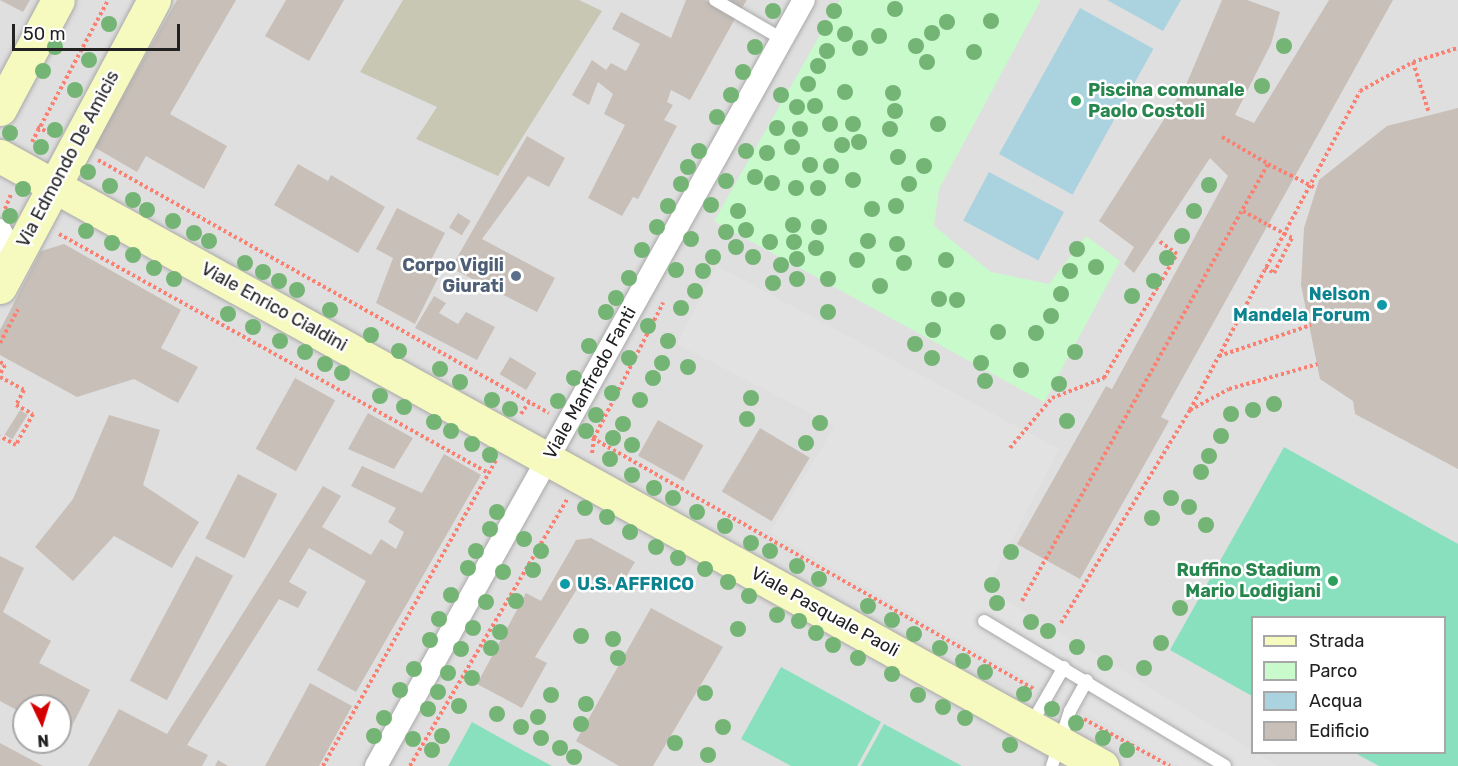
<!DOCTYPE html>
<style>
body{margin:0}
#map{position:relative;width:1458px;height:766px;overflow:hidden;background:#f2efe9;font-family:Rubik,sans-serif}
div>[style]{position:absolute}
.residential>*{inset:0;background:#e0dfdf}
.construction>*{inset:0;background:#c7c7b4}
.park>*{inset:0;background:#c8facc}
.pitch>*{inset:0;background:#88e0be}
.parking>*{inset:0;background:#e2e2e2}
.water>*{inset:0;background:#aad3df;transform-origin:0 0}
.building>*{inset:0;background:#c7bfb8;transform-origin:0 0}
.path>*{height:4px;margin-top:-2px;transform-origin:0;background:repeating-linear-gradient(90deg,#fa8072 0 3px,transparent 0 6px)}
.roads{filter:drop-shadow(0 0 2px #a9a9a9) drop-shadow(0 0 2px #a9a9a9)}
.lane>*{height:12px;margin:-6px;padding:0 6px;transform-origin:6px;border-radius:6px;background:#fff}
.street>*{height:22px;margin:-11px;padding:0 11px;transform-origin:11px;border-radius:11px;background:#fff}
.secondary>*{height:33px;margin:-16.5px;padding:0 16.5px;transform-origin:16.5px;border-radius:16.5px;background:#f7fabf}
.path-bridge>*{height:4px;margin-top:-2px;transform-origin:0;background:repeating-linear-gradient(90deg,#fa8072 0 3px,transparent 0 6px)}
.trees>*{width:16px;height:16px;margin:-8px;border-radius:50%;background:#74b475}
.dots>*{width:16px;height:16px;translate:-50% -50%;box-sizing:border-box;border:3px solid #fff;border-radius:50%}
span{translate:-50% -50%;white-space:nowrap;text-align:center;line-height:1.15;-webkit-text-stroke:5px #fff;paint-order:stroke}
.leisure-label{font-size:18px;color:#27864d;font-weight:700}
.left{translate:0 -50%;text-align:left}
.right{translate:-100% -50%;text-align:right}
.street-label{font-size:18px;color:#222}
.service-label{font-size:18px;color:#4e5e75;font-weight:700}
.culture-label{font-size:18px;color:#0d838f;font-weight:700}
.legend{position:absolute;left:1251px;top:616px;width:195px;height:138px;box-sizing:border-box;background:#fff;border:2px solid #a7a7a7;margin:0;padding:8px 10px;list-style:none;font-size:18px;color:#222}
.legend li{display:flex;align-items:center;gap:12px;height:30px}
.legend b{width:30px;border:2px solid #a7a7a7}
.north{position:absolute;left:12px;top:694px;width:60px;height:60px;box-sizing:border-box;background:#fff;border:2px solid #a7a7a7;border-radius:50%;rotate:176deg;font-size:16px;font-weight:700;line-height:24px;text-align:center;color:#222}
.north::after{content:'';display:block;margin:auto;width:21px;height:27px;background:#d40000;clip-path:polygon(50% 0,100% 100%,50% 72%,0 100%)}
.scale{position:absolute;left:12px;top:24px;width:168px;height:27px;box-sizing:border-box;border:3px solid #222;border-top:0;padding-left:8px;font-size:18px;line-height:21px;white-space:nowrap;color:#222;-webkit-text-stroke:4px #fff;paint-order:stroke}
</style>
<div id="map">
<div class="residential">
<div style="clip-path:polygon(evenodd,0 0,1458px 0,1458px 766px,0 766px,0 0,1252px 618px,1444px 618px,1444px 752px,1252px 752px,1252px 618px,0 0,24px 706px,60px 706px,60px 742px,24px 742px,24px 706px)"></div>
</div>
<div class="construction">
<div style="clip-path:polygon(403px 0,579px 0,602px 11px,498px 176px,416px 139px,437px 107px,360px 72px)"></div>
</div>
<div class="park">
<div style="clip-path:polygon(840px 0,1041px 0,939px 189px,934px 226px,991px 272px,1049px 284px,1086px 236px,1120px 261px,1044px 402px,714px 221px)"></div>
</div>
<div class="pitch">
<div style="clip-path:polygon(1284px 447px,1458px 544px,1458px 766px,1379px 766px,1355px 753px,1444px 752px,1444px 618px,1252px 618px,1252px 696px,1170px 650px)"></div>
<div style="clip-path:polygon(781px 667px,881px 722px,857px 766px,791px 766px,741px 739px)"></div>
<div style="clip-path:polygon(472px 722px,524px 751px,552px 766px,448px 766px)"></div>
<div style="clip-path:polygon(884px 724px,962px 766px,861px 766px)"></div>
</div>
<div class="parking">
<div style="clip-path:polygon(717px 266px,1059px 449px,987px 588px,1278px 766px,1179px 766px,770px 532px,835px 426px,677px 344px)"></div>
</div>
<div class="water">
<div style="clip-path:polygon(1107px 0,1181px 0,1163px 31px)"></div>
<div style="left:1080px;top:8px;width:84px;height:167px;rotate:29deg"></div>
<div style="left:989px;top:172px;width:85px;height:55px;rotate:28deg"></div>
</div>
<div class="building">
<div style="clip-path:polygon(0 0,30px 0,23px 12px)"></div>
<div style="clip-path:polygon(177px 0,236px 0,170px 114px,227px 146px,204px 189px,146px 156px,137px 172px,94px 147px)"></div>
<div style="clip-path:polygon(286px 0,344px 0,309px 61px,265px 36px)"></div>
<div style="clip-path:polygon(686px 0,705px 0,736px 17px,690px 100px,671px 90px,667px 102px,673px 105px,664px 120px,677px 126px,638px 199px,633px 197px,622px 216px,588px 198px,625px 125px,604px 114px,613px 94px,598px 82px,589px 105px,572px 95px,592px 60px,606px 70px,611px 63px,626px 71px,640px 44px,612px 29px,621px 12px,671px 38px)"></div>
<div style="clip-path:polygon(723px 0,747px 0,741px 9px)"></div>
<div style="clip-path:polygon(1222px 0,1247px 0,1280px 12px,1271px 44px,1235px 115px,1254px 123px,1329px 0,1393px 0,1161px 417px,1169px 421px,1080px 579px,1017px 544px,1106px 386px,1112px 389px,1228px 176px,1210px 158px,1134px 273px,1124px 264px,1134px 247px,1099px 221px,1186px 85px)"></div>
<div style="clip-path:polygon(1458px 108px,1458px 469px,1355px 414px,1353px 401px,1320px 379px,1301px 285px,1304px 228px,1319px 180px,1387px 126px)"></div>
<div style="clip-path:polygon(527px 136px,565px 158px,549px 187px,528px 176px,482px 239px,555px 278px,537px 312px,451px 268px)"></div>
<div style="clip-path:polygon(298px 164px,328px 181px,331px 175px,385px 207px,358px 253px,274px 205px)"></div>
<div style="clip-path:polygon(397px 208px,445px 233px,427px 268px,420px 269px,438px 278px,415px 324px,376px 303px,393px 258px,376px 249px)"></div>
<div style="left:458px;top:213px;width:15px;height:17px;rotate:32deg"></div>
<div style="clip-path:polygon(64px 244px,181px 310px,161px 348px,198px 367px,178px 403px,134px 379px,77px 397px,0 355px,0 330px,41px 251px)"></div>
<div style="clip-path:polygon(434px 296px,446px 303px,439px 313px,458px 324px,466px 312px,495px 327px,477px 360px,415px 328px)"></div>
<div style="left:510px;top:357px;width:31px;height:20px;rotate:31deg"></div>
<div style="left:295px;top:378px;width:46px;height:81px;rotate:29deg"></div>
<div style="left:20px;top:410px;width:9px;height:29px;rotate:32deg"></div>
<div style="clip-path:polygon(368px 413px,413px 438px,394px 469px,348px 449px)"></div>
<div style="clip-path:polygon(109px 415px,160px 430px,143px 485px,199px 522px,172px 568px,114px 536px,73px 581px,35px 547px,73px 499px)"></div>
<div style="left:658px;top:420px;width:52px;height:41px;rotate:29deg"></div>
<div style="left:760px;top:428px;width:58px;height:74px;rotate:31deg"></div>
<div style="clip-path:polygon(444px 454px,481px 475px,356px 692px,317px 670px,366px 581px,309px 548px,289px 582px,307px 592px,298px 608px,279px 599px,187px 745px,208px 755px,202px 766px,88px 766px,119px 709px,167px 734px,323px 486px,341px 496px,322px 527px,371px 555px,381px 539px,396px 549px,404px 532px,388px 522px,396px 508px,351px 486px,362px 466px,422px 493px)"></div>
<div style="left:238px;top:474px;width:44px;height:72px;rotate:27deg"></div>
<div style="clip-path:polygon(591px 538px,635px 562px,616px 593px,585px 576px,535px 657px,547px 663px,522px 708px,477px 684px,526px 593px,541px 601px,576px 540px)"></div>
<div style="clip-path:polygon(0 556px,24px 568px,3px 612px,51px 641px,39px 663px,90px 690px,67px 736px,60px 733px,60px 706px,24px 706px,24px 714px,0 701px)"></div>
<div style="left:196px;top:556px;width:42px;height:141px;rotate:28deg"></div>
<div style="clip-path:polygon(651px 608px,723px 647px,653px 766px,619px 766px,576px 741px)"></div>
<div style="clip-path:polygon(310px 683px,352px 706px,319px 766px,265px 766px)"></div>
<div style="clip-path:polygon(0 743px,43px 766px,0 766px)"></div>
<div style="clip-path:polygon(218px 760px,228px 766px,215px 766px)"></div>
</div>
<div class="path">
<div style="left:1413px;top:62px;width:53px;rotate:72.6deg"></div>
<div style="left:37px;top:127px;width:17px;rotate:25deg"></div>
<div style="left:1222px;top:137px;width:53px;rotate:30.4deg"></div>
<div style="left:32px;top:142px;width:161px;rotate:-61.8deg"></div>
<div style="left:98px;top:160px;width:517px;rotate:29.29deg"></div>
<div style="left:5px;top:209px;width:16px;rotate:-68deg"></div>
<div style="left:1243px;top:211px;width:29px;rotate:29deg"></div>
<div style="left:59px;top:234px;width:491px;rotate:29.1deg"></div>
<div style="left:1265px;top:267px;width:11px;rotate:34deg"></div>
<div style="left:1274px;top:273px;width:39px;rotate:-63deg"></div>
<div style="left:0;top:343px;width:38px;rotate:-62deg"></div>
<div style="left:1219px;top:356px;width:97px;rotate:-18.6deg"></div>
<div style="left:0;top:362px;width:6px;rotate:31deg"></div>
<div style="left:5px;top:365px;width:10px;rotate:119deg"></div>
<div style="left:0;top:377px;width:27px;rotate:28deg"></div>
<div style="left:24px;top:390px;width:17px;rotate:118deg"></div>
<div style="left:16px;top:405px;width:19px;rotate:28deg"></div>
<div style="left:33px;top:414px;width:35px;rotate:119deg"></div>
<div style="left:16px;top:445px;width:18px;rotate:-151deg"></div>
<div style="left:1190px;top:410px;width:361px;rotate:-61.9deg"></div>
<div style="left:1360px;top:91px;width:60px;rotate:-28.7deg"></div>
<div style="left:1413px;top:62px;width:47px;rotate:-17.3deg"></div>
<div style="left:521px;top:414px;width:14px;rotate:-56deg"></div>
<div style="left:587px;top:435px;width:514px;rotate:29.61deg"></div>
<div style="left:1010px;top:448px;width:65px;rotate:-50deg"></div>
<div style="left:1052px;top:398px;width:56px;rotate:-21deg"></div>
<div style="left:1104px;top:378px;width:144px;rotate:-59.5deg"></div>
<div style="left:1177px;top:254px;width:24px;rotate:-144deg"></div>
<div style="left:592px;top:453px;width:15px;rotate:-82deg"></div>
<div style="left:594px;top:438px;width:152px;rotate:-62.9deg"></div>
<div style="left:1022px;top:601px;width:501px;rotate:-60.62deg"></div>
<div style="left:1268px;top:164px;width:25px;rotate:27deg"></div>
<div style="left:1061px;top:623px;width:249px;rotate:-58.8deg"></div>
<div style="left:1190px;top:410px;width:44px;rotate:-28.3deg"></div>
<div style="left:1229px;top:389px;width:92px;rotate:-15.7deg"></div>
<div style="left:1084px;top:719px;width:98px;rotate:28.7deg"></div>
<div style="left:323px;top:766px;width:352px;rotate:-60.5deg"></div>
<div style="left:410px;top:766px;width:310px;rotate:-59.5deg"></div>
</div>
<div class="roads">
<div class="lane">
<div style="left:715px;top:0;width:78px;rotate:30.2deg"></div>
<div style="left:984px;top:621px;width:281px;rotate:31deg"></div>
<div style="left:1030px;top:726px;width:68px;rotate:-60deg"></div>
<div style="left:1052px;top:766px;width:58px;rotate:-71.9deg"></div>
<div style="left:1070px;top:711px;width:35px;rotate:-61deg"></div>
</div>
<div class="street">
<div style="left:0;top:230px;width:31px;rotate:61deg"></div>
<div style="left:376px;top:766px;width:877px;rotate:-60.81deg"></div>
</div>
<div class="secondary">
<div style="left:0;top:109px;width:123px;rotate:-62deg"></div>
<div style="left:0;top:156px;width:1260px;rotate:28.97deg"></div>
<div style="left:0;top:287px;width:326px;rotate:-61.8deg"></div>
</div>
</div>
<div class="path-bridge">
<div style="left:1290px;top:175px;width:27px;rotate:27deg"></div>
<div style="left:1268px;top:225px;width:27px;rotate:28deg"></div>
</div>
<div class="trees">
<div style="left:895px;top:9px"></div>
<div style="left:773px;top:11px"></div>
<div style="left:834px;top:11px"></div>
<div style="left:991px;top:21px"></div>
<div style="left:947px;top:22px"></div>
<div style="left:109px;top:24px"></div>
<div style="left:825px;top:28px"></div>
<div style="left:932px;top:33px"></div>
<div style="left:845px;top:34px"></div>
<div style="left:879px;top:36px"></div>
<div style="left:916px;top:46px"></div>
<div style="left:1284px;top:46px"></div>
<div style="left:55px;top:47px"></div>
<div style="left:755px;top:47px"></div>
<div style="left:860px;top:48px"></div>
<div style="left:827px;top:51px"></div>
<div style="left:974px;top:52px"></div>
<div style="left:89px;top:60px"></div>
<div style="left:927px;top:62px"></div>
<div style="left:818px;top:66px"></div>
<div style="left:43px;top:71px"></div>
<div style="left:743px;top:72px"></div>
<div style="left:808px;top:84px"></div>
<div style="left:1262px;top:86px"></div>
<div style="left:75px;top:90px"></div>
<div style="left:845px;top:92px"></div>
<div style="left:893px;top:93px"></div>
<div style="left:731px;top:95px"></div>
<div style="left:781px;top:95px"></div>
<div style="left:815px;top:106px"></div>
<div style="left:797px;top:107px"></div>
<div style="left:895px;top:111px"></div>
<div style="left:717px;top:117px"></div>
<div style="left:830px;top:124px"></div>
<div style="left:853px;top:124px"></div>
<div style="left:938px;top:124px"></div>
<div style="left:777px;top:128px"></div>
<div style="left:800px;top:129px"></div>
<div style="left:890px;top:129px"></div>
<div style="left:55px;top:130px"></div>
<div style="left:10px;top:133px"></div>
<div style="left:859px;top:142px"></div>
<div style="left:842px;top:145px"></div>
<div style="left:41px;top:147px"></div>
<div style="left:792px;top:147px"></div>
<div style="left:699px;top:151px"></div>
<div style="left:746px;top:151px"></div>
<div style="left:767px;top:153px"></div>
<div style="left:898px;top:157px"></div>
<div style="left:810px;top:165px"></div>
<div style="left:831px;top:166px"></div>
<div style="left:924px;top:166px"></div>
<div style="left:688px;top:167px"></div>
<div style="left:88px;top:172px"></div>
<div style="left:755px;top:177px"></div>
<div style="left:853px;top:180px"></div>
<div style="left:726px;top:181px"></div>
<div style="left:772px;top:183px"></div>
<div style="left:681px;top:184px"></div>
<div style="left:909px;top:184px"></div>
<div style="left:1209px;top:185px"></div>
<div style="left:110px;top:186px"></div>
<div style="left:796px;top:188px"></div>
<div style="left:818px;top:188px"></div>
<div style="left:23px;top:189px"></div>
<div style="left:133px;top:200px"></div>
<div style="left:711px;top:205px"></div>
<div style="left:668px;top:206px"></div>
<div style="left:896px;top:206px"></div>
<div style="left:872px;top:209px"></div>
<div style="left:147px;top:210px"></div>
<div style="left:738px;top:211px"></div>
<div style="left:1194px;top:211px"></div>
<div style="left:10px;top:216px"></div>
<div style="left:173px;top:221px"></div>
<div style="left:793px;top:225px"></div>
<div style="left:657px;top:227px"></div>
<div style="left:819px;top:227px"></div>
<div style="left:746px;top:230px"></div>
<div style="left:86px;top:231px"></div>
<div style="left:726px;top:232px"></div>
<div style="left:194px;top:233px"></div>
<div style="left:1182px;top:236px"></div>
<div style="left:691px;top:239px"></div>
<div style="left:209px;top:241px"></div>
<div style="left:868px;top:241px"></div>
<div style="left:770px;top:242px"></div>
<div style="left:794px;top:242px"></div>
<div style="left:112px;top:243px"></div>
<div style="left:897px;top:244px"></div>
<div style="left:736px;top:247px"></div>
<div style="left:816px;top:248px"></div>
<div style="left:1077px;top:249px"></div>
<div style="left:642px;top:250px"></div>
<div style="left:133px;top:255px"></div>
<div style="left:713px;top:257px"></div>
<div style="left:753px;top:257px"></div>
<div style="left:1167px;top:258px"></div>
<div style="left:797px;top:259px"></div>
<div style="left:857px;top:260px"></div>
<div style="left:946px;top:260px"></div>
<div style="left:245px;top:263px"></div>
<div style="left:904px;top:263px"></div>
<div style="left:781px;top:265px"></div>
<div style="left:1096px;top:267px"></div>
<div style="left:154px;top:268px"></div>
<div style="left:676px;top:270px"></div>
<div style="left:703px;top:271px"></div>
<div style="left:1070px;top:271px"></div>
<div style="left:263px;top:272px"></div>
<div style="left:629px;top:278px"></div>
<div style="left:174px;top:279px"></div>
<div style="left:797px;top:279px"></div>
<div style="left:828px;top:279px"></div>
<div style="left:279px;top:281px"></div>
<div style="left:1154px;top:281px"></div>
<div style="left:773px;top:283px"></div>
<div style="left:880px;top:286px"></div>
<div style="left:297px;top:290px"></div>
<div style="left:695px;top:291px"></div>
<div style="left:1061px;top:294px"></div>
<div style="left:1132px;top:296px"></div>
<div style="left:616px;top:298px"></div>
<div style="left:939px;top:299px"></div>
<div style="left:957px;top:300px"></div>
<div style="left:681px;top:308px"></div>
<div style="left:330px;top:310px"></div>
<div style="left:606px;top:312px"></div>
<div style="left:828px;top:312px"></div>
<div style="left:228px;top:314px"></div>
<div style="left:1051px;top:316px"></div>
<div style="left:648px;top:326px"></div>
<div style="left:253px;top:327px"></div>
<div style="left:933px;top:330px"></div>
<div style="left:998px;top:332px"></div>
<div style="left:1036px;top:333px"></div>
<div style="left:371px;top:335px"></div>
<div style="left:280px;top:341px"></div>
<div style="left:668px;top:341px"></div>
<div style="left:915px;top:344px"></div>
<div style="left:589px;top:346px"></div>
<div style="left:399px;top:351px"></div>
<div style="left:305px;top:352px"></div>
<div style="left:1075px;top:352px"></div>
<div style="left:629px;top:358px"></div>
<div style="left:932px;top:358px"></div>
<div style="left:662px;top:363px"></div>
<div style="left:981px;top:363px"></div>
<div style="left:325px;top:364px"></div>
<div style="left:688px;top:367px"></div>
<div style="left:440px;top:369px"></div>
<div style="left:1021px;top:370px"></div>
<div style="left:342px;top:373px"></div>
<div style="left:574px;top:378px"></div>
<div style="left:653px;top:378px"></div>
<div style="left:985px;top:381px"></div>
<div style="left:460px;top:382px"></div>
<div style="left:1059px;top:384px"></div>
<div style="left:612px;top:393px"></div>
<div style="left:380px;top:396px"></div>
<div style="left:751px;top:398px"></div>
<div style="left:492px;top:400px"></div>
<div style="left:640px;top:400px"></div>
<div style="left:558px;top:401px"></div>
<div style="left:1274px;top:404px"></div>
<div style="left:404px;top:407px"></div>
<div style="left:510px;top:409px"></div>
<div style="left:1253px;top:410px"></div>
<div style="left:1231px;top:414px"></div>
<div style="left:596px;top:415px"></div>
<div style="left:747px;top:419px"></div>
<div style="left:1067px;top:421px"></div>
<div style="left:434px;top:422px"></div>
<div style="left:820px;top:423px"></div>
<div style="left:623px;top:424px"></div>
<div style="left:451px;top:431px"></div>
<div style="left:586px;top:431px"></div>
<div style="left:1221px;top:436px"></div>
<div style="left:613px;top:438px"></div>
<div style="left:806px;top:443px"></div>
<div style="left:472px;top:444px"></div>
<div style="left:632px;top:445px"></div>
<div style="left:490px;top:455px"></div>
<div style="left:1209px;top:456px"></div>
<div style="left:610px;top:459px"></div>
<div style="left:1201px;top:472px"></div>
<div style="left:632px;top:475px"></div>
<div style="left:654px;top:488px"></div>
<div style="left:673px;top:498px"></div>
<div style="left:1171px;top:498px"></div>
<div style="left:1189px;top:507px"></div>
<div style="left:585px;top:508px"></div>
<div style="left:497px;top:512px"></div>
<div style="left:697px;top:512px"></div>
<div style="left:607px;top:517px"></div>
<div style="left:1152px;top:518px"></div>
<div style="left:1206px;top:525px"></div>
<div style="left:725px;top:526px"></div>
<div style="left:490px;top:529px"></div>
<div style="left:630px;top:532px"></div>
<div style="left:524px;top:539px"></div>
<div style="left:751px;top:543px"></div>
<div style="left:656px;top:547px"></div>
<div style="left:476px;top:551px"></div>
<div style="left:541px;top:551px"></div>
<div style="left:770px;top:551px"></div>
<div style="left:1011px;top:552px"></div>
<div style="left:678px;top:558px"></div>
<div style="left:797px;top:566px"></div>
<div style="left:468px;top:568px"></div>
<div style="left:705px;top:569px"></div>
<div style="left:533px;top:570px"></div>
<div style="left:503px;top:572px"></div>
<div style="left:819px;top:579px"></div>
<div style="left:728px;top:582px"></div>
<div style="left:992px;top:585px"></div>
<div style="left:451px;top:595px"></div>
<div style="left:749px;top:596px"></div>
<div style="left:516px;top:601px"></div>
<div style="left:486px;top:602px"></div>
<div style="left:997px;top:603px"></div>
<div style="left:868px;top:606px"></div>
<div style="left:1180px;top:608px"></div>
<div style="left:777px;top:615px"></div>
<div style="left:439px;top:619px"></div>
<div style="left:892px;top:620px"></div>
<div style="left:799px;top:621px"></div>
<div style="left:1031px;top:622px"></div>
<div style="left:473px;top:628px"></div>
<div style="left:738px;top:629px"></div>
<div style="left:1048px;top:631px"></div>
<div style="left:500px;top:632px"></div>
<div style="left:816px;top:633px"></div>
<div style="left:914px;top:634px"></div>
<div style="left:581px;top:636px"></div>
<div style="left:613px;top:639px"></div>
<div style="left:430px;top:640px"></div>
<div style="left:1161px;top:643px"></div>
<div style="left:833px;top:645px"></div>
<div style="left:1077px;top:647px"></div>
<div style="left:491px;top:648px"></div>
<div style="left:940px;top:648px"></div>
<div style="left:461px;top:649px"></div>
<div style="left:618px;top:658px"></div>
<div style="left:858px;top:658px"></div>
<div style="left:963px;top:661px"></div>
<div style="left:1105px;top:663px"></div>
<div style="left:1144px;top:668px"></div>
<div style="left:414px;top:669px"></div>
<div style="left:985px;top:672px"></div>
<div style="left:448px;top:673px"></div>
<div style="left:892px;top:674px"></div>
<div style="left:472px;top:678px"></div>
<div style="left:400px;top:690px"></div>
<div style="left:438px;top:692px"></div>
<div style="left:705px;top:693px"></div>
<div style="left:1024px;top:694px"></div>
<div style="left:551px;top:695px"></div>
<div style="left:918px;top:695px"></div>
<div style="left:586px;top:704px"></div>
<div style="left:459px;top:706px"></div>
<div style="left:943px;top:707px"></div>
<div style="left:428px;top:709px"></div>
<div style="left:1052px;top:709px"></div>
<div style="left:497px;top:714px"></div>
<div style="left:538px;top:717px"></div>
<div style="left:384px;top:718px"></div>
<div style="left:965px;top:718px"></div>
<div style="left:1076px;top:723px"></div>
<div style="left:581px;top:724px"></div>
<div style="left:521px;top:727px"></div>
<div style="left:723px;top:727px"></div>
<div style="left:374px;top:736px"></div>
<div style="left:442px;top:736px"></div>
<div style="left:541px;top:738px"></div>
<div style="left:1103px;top:738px"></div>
<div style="left:413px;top:739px"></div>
<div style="left:675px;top:743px"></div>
<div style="left:1010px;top:745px"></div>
<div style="left:560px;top:748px"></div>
<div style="left:432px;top:750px"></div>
<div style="left:1127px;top:750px"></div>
<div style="left:708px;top:755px"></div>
<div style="left:574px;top:757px"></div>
</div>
<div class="dots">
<div style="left:1076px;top:101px;background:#2e9e5b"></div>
<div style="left:516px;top:276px;background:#5c6f8a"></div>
<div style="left:1382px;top:305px;background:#0f9aa8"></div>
<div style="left:1333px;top:581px;background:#2e9e5b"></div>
<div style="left:565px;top:584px;background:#0f9aa8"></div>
</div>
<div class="leisure-label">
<span class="left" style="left:1088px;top:101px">Piscina comunale<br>Paolo Costoli</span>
<span class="right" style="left:1321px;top:581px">Ruffino Stadium<br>Mario Lodigiani</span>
</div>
<div class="street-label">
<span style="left:68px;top:159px;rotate:-62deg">Via Edmondo De Amicis</span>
<span style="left:274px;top:307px;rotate:29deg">Viale Enrico Cialdini</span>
<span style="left:590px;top:383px;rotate:-61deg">Viale Manfredo Fanti</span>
<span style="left:825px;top:612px;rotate:29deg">Viale Pasquale Paoli</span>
</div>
<div class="service-label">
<span class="right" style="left:504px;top:276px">Corpo Vigili<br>Giurati</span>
</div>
<div class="culture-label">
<span class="right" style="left:1370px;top:305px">Nelson<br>Mandela Forum</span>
<span class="left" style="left:577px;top:584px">U.S. AFFRICO</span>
</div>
<ul class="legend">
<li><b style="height:8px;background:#f7fabf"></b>Strada</li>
<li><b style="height:16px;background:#c8facc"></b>Parco</li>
<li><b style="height:16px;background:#aad3df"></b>Acqua</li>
<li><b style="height:16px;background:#c7bfb8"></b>Edificio</li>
</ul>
<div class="north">N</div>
<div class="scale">50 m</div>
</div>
